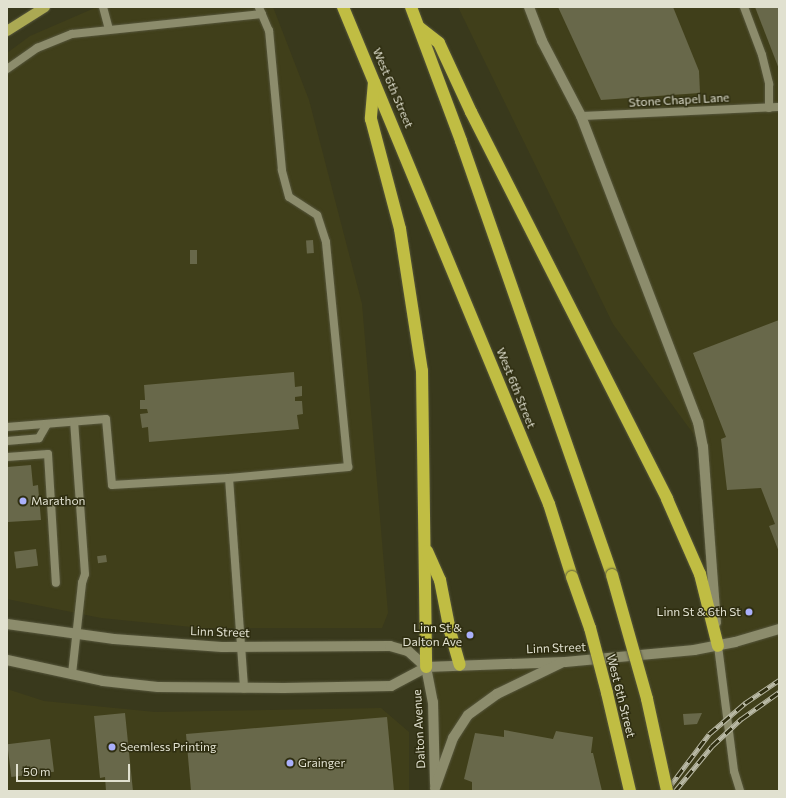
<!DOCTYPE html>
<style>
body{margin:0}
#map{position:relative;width:786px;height:798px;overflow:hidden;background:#39391c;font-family:Commissioner,sans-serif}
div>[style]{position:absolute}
.built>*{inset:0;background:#403f1a}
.building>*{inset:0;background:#68684a;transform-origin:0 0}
.roads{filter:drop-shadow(0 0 1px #56563c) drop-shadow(0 0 1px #56563c)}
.lane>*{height:8px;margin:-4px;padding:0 4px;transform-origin:4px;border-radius:4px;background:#8c8c6c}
.street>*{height:10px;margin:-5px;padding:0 5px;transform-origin:5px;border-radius:5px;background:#8c8c6c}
.secondary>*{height:10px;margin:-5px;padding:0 5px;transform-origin:5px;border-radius:5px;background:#8c8c6c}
.primary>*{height:10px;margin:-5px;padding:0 5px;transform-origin:5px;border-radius:5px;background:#aba953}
.highway>*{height:12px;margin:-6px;padding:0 6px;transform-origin:6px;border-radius:6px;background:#c0bd43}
.rail>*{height:4.5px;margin-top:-2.25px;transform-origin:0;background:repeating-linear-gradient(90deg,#2f2e11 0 9px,#b9b9a5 0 18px);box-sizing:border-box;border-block:1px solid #b9b9a5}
.bridges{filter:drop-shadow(0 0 1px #56563c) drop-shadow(0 0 1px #56563c)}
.highway-bridge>*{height:12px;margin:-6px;padding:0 6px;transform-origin:6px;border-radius:6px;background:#c0bd43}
.dots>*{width:11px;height:11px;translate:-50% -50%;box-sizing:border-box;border:2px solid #2f2e11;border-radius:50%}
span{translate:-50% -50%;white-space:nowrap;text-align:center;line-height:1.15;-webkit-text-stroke:3px #2f2e11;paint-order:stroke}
.street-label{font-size:12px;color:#e1e1d0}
.poi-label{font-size:12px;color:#e1e1d0}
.left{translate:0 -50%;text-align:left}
.right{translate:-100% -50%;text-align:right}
.frame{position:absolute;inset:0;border:8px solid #e1e1d0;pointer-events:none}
.scale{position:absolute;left:16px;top:764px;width:114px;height:18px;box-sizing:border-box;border:2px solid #e1e1d0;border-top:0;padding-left:5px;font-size:12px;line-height:14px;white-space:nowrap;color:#e1e1d0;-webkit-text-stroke:3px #2f2e11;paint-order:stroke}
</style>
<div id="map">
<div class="built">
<div style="clip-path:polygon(97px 7px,273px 7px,309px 100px,362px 304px,388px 613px,382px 628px,202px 628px,101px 618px,7px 599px,7px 53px,30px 36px)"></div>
<div style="clip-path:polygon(458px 7px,779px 7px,779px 791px,435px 791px,426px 667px,718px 646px,703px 447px,613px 324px)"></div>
<div style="clip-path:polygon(7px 689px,44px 701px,155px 712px,381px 708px,409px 732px,409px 791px,7px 791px)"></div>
</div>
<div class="building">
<div style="clip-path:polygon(558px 7px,673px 7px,699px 71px,700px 93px,601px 100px)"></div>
<div style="clip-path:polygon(755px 7px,779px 7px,779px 69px)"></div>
<div style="left:313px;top:240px;width:13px;height:7px;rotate:86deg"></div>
<div style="left:190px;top:250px;width:7px;height:14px"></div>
<div style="clip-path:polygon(779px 320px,779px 552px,769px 526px,775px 524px,761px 488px,727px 490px,721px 439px,726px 437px,693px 353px)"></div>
<div style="clip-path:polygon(294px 372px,295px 387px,302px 386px,302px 396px,295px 397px,295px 401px,302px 401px,303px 414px,297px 415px,299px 429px,149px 442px,148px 427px,142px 428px,140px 414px,148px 413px,147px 409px,140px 409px,140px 400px,145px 400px,144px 385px)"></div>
<div style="clip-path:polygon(31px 465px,33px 486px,38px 485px,41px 520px,8px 522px,7px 467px)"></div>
<div style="left:36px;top:549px;width:17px;height:22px;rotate:83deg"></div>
<div style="left:106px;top:555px;width:7px;height:9px;rotate:82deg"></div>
<div style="clip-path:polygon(125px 713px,133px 791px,106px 791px,105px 777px,100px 778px,94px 716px)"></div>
<div style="clip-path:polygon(702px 713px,697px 724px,684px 725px,683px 714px)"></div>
<div style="clip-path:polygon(387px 717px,394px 791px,191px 791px,186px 734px)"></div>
<div style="clip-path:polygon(504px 730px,553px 739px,556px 731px,593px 737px,591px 753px,593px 753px,602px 791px,472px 791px,472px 782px,464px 779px,475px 733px,504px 737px)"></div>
<div style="left:50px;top:739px;width:33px;height:43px;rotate:83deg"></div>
</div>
<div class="roads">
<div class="lane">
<div style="left:103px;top:7px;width:23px;rotate:75deg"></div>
<div style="left:744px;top:7px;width:51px;rotate:69.4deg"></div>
<div style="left:762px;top:55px;width:30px;rotate:76deg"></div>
<div style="left:769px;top:84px;width:24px;rotate:90deg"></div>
<div style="left:7px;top:69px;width:37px;rotate:-35deg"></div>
<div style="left:37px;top:48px;width:38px;rotate:-22deg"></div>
<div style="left:72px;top:34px;width:191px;rotate:-6deg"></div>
<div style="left:581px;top:116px;width:198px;rotate:-2.6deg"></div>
<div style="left:7px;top:427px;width:99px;rotate:-4.6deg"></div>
<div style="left:106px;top:419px;width:66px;rotate:84.8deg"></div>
<div style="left:112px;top:485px;width:117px;rotate:-3.4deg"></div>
<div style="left:229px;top:478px;width:120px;rotate:-5.3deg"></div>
<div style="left:348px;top:467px;width:226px;rotate:-95.6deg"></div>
<div style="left:326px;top:242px;width:28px;rotate:-108deg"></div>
<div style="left:317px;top:215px;width:33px;rotate:-147deg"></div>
<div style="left:289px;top:197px;width:28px;rotate:-105deg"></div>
<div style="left:282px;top:170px;width:140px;rotate:-95.3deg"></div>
<div style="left:269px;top:31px;width:26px;rotate:-113deg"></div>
<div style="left:7px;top:441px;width:32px;rotate:-5deg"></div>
<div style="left:39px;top:438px;width:16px;rotate:-60deg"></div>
<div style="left:7px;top:457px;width:41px;rotate:-4.2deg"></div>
<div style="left:48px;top:454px;width:129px;rotate:86.5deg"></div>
<div style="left:229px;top:478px;width:211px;rotate:85.9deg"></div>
<div style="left:718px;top:646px;width:126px;rotate:82.7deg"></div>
<div style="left:734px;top:771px;width:21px;rotate:73deg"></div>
<div style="left:72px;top:674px;width:92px;rotate:-83.7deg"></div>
<div style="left:82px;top:583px;width:9px;rotate:-72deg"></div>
<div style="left:85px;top:574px;width:152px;rotate:-94.1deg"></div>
</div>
<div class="street">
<div style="left:529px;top:7px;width:36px;rotate:69deg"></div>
<div style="left:542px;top:41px;width:85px;rotate:62.5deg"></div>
<div style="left:581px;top:116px;width:328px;rotate:69.1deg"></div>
<div style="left:698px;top:422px;width:25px;rotate:79deg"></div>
<div style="left:703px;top:447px;width:176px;rotate:85.8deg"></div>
</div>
<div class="secondary">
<div style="left:7px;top:624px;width:108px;rotate:8deg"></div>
<div style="left:114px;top:639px;width:108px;rotate:4.2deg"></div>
<div style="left:222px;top:647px;width:168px;rotate:-0.3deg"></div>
<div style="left:390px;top:646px;width:19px;rotate:16deg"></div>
<div style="left:408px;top:651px;width:24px;rotate:42deg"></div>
<div style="left:7px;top:660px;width:98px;rotate:12.3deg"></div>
<div style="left:103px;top:681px;width:55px;rotate:6.2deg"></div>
<div style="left:158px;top:687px;width:126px;rotate:0.5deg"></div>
<div style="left:284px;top:688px;width:107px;rotate:-1.1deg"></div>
<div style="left:391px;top:686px;width:40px;rotate:-28deg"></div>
<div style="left:426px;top:667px;width:139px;rotate:-2.1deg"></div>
<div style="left:565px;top:662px;width:130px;rotate:-5.3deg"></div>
<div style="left:694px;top:650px;width:42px;rotate:-11deg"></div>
<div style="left:735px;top:642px;width:46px;rotate:-16.5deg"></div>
<div style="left:426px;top:667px;width:36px;rotate:79deg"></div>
<div style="left:433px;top:702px;width:82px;rotate:88.6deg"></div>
<div style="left:435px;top:788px;width:53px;rotate:-70.2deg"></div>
<div style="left:453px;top:738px;width:27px;rotate:-57deg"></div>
<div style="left:468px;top:715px;width:36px;rotate:-36deg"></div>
<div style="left:497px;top:694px;width:71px;rotate:-25.8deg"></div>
</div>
<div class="primary">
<div style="left:7px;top:31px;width:45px;rotate:-32.3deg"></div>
</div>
<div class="highway">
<div style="left:343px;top:7px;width:538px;rotate:67.49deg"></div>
<div style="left:549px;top:504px;width:77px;rotate:72.5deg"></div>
<div style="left:411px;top:7px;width:143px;rotate:69.5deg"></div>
<div style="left:461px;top:141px;width:460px;rotate:70.8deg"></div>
<div style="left:420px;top:28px;width:24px;rotate:38deg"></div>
<div style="left:439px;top:43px;width:76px;rotate:65.1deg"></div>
<div style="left:471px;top:112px;width:434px;rotate:63.1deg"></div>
<div style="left:667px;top:499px;width:82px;rotate:66.3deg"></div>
<div style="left:700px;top:574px;width:74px;rotate:76deg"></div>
<div style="left:374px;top:82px;width:37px;rotate:95deg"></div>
<div style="left:371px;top:119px;width:114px;rotate:75.2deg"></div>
<div style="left:400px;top:229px;width:144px;rotate:81.2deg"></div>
<div style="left:422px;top:371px;width:296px;rotate:89.2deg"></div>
<div style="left:427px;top:551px;width:32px;rotate:66deg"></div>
<div style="left:440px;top:580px;width:52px;rotate:78.9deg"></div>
<div style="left:450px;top:631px;width:35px;rotate:74deg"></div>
</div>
</div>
<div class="rail">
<div style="left:666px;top:791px;width:71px;rotate:-53deg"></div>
<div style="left:709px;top:734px;width:48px;rotate:-40.7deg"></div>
<div style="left:745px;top:703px;width:41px;rotate:-34.1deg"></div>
<div style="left:675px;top:791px;width:58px;rotate:-50.6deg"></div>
<div style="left:712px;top:746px;width:40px;rotate:-43deg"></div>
<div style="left:741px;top:719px;width:47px;rotate:-35.4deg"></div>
</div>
<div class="bridges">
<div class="highway-bridge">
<div style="left:612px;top:575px;width:129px;rotate:74.2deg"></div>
<div style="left:647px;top:699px;width:94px;rotate:77.7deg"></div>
<div style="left:572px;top:577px;width:54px;rotate:70.6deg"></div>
<div style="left:590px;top:628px;width:67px;rotate:75.3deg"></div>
<div style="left:607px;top:693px;width:101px;rotate:76.8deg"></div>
</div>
</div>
<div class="dots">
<div style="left:23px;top:501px;background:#aab0fb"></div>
<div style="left:749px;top:612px;background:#aab0fb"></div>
<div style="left:470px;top:635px;background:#aab0fb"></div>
<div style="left:112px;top:747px;background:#aab0fb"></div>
<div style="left:290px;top:763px;background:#aab0fb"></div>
</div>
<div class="street-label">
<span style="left:393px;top:88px;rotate:67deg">West 6th Street</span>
<span style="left:679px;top:100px;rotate:-3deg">Stone Chapel Lane</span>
<span style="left:516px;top:388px;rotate:68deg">West 6th Street</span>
<span style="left:220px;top:632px;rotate:2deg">Linn Street</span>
<span style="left:556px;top:648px;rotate:-2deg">Linn Street</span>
<span style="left:621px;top:696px;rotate:76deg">West 6th Street</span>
<span style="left:419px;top:729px;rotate:-93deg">Dalton Avenue</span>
</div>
<div class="poi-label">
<span class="left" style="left:31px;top:501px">Marathon</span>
<span class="right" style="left:741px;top:612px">Linn St &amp; 6th St</span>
<span class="right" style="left:462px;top:635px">Linn St &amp;<br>Dalton Ave</span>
<span class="left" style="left:120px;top:747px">Seemless Printing</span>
<span class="left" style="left:298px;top:763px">Grainger</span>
</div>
<div class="frame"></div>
<div class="scale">50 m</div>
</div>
